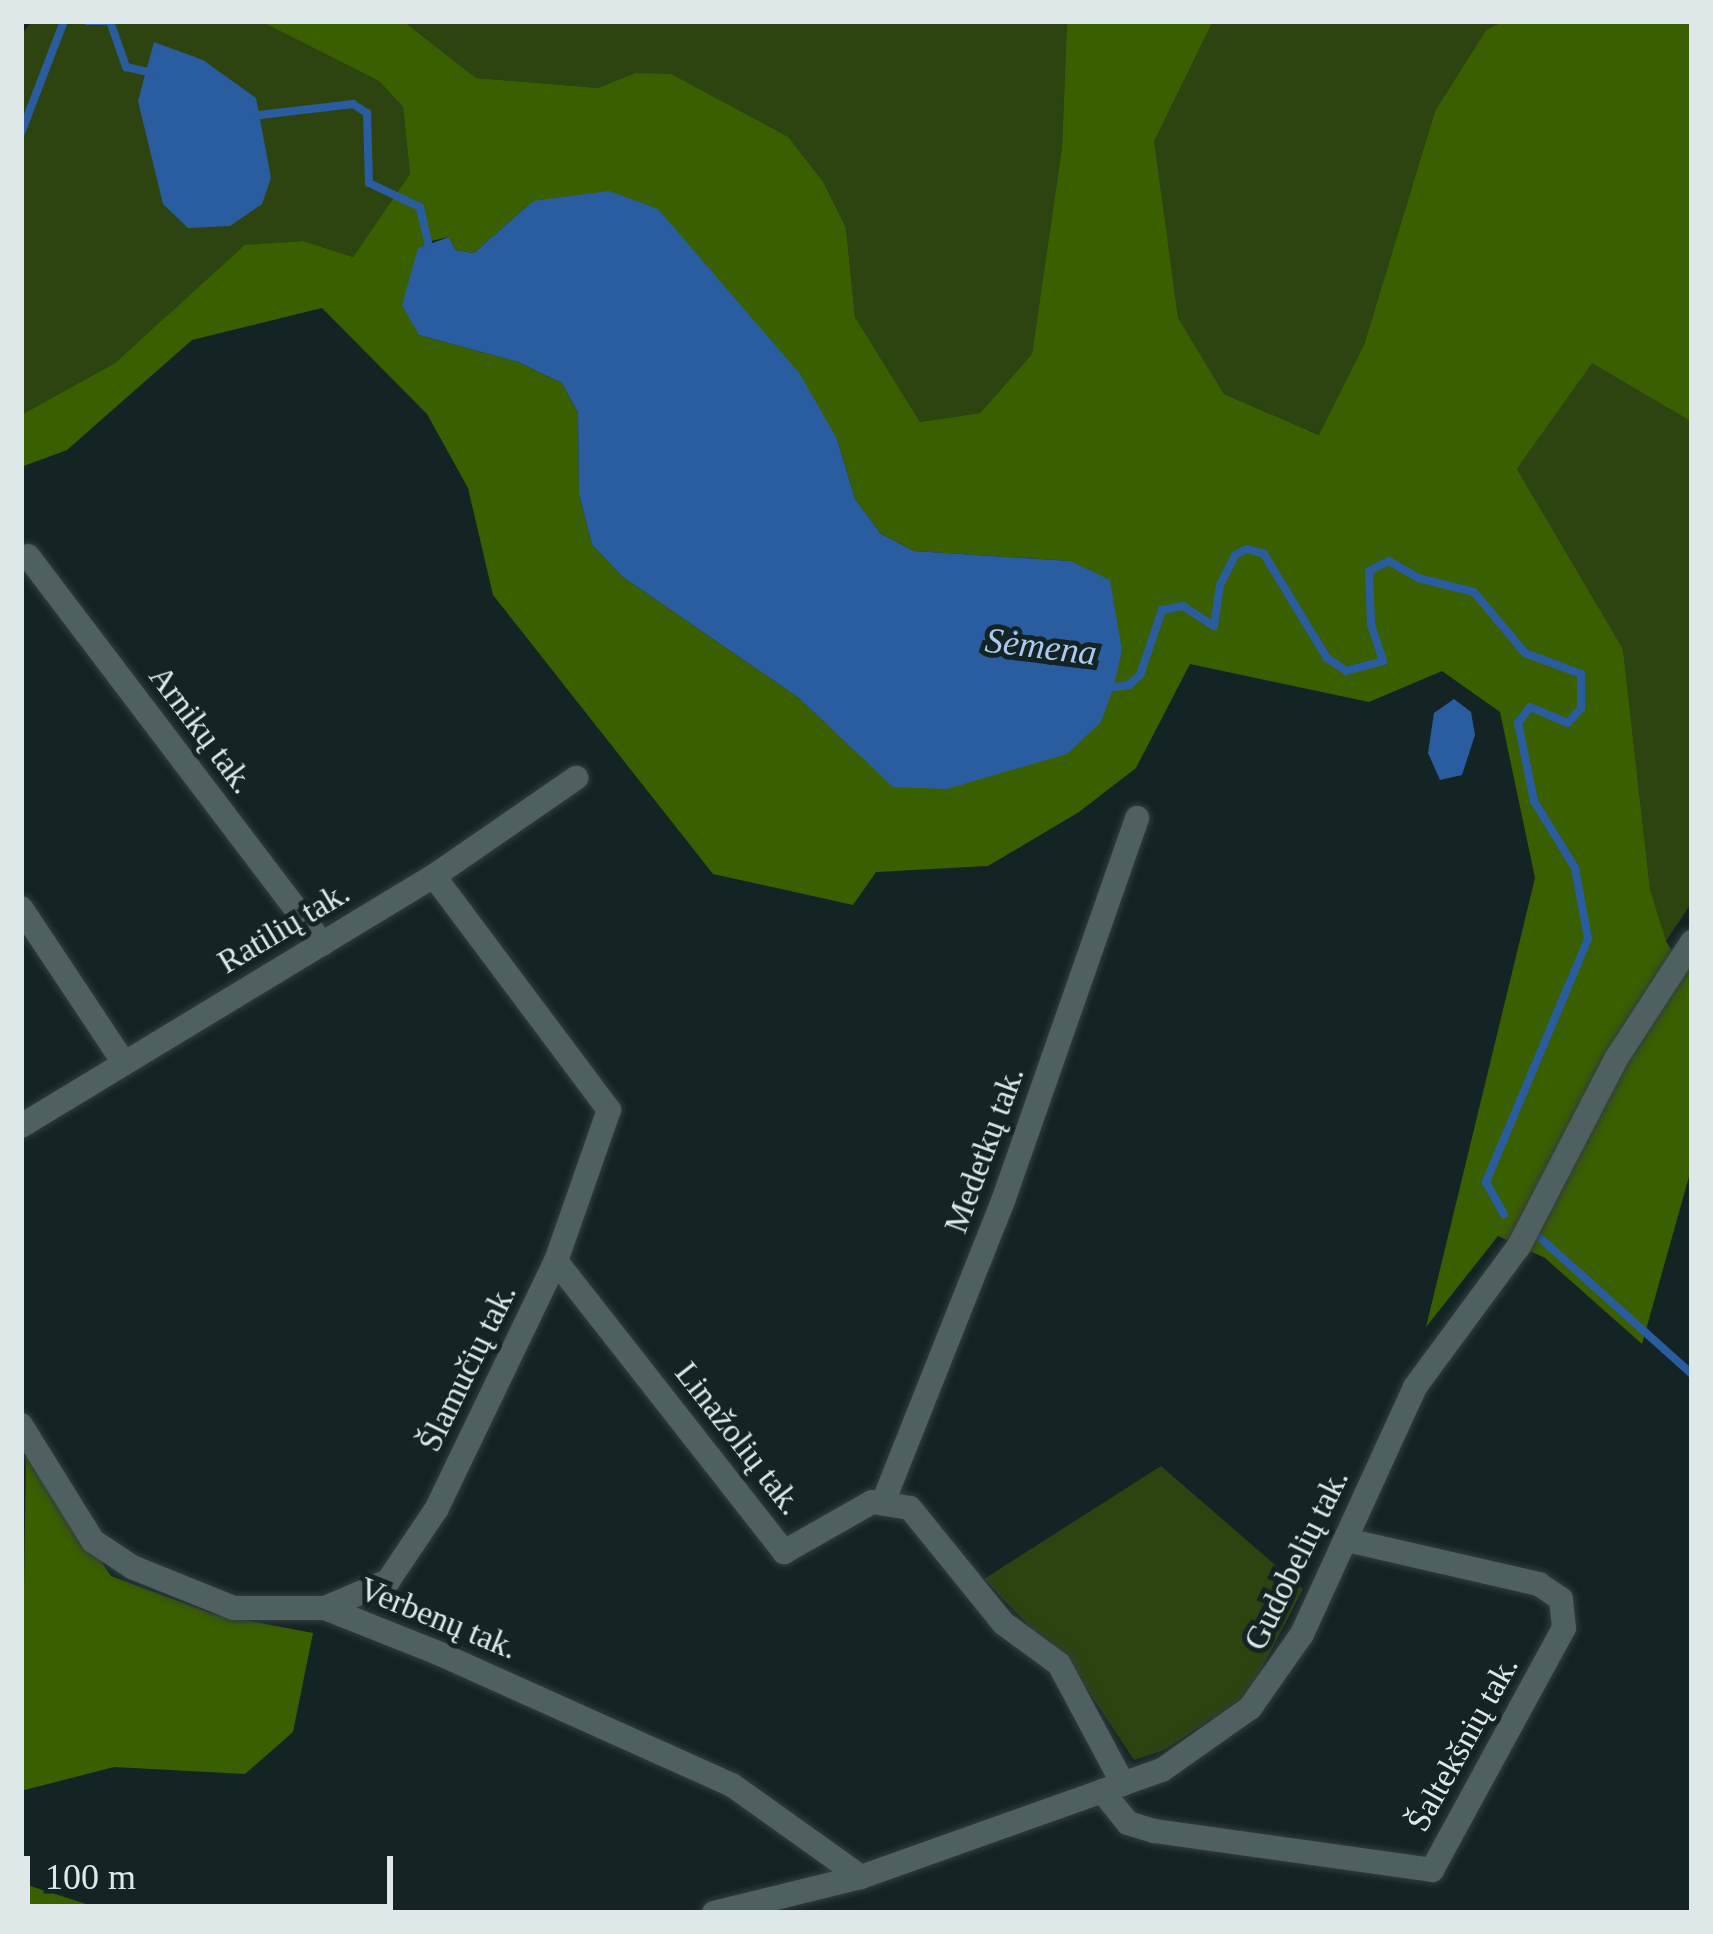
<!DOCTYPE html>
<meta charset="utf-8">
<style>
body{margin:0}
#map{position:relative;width:1713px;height:1934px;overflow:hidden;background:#142424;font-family:Georgia,serif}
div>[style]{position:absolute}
.green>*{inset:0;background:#2d4411}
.forest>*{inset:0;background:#3a5f00}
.water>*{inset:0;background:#2a5d9f}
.stream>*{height:8px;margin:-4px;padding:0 4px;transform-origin:4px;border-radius:4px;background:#2a5d9f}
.roads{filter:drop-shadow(0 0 3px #323d3d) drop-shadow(0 0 3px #323d3d)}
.minor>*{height:24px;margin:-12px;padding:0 12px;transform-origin:12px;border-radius:12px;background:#4e605f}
span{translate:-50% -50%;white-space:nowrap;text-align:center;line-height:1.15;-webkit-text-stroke:10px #142424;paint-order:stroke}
.street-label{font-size:33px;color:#dee8e8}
.water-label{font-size:36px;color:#aec9ee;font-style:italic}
.frame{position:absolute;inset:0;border:24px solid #dee8e8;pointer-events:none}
.scale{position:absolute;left:24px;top:1856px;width:369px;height:54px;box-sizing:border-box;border:6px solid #dee8e8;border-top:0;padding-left:15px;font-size:36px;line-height:42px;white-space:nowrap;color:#dee8e8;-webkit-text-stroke:9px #142424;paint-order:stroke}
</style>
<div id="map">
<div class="green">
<div style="clip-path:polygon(32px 21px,260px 21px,379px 81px,403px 107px,410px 174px,353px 257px,303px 241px,245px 246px,115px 363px,21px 415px,21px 36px)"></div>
<div style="clip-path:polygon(403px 21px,1067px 21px,1062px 147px,1032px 354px,980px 413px,920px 422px,855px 317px,846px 228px,635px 73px,598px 88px,476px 78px)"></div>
<div style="clip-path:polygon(1213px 21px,1504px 21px,1486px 30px,1435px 111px,1364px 345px,1320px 435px,1224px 394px,1178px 319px,1153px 141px)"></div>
<div style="clip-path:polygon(1592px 362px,1692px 422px,1692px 902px,1666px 941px,1650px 889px,1623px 649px,1517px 469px)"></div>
<div style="clip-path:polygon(1161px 1466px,1303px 1589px,1248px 1695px,1164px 1750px,1134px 1760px,1080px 1679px,984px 1579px)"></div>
</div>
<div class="forest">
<div style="clip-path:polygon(evenodd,260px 21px,403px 21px,476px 78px,598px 88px,635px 73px,671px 74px,788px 137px,823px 182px,846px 228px,855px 317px,920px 422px,980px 413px,1032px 354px,1062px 147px,1067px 21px,1213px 21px,1154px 141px,1178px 318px,1224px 394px,1319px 435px,1364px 345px,1435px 111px,1486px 30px,1504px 21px,1692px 21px,1692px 422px,1592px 363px,1517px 469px,1623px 649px,1650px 889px,1666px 941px,1684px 971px,1692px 962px,1692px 1166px,1642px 1344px,1545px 1258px,1498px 1236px,1426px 1327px,1535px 878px,1500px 712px,1442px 671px,1369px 702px,1190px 664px,1136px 768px,1079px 812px,988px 866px,876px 872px,853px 905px,713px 874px,493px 595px,468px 488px,427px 414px,322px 308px,192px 340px,67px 450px,21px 467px,21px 415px,115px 363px,245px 245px,303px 241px,353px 257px,410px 174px,403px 107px,379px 81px,260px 21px,533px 201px,837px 439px,855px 499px,881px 534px,914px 551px,1070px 561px,1122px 651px,1101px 722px,893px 786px,799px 698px,623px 577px,592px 545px,579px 494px,578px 413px,562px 383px,518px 362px,419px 335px,427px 242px,449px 237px,455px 250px,474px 253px,533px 201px)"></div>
<div style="clip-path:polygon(26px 1451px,111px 1576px,213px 1614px,313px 1633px,293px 1732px,245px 1774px,114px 1767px,21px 1791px)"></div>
<div style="clip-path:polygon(21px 1883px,114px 1913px,21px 1913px)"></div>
</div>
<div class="water">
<div style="clip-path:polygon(154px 42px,203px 60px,256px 98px,271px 178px,262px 204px,230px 226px,188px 228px,163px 204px,138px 101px)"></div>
<div style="clip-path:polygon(609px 191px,658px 209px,800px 374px,837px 439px,855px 499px,881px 534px,914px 551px,1070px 561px,1110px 580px,1122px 651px,1113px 689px,1101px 722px,1067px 754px,947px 789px,893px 787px,799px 698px,623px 577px,592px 545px,579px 494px,578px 413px,562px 383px,518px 362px,419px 335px,402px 305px,418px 248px,449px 237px,455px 250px,474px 253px,533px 201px)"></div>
<div style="clip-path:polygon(1454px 699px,1471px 712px,1475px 735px,1462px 775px,1440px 780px,1428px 753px,1434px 713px)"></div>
</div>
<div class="stream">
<div style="left:87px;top:21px;width:23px"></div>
<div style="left:110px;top:21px;width:49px;rotate:70.8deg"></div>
<div style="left:126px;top:67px;width:31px;rotate:13deg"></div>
<div style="left:251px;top:116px;width:103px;rotate:-6.7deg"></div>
<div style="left:353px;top:104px;width:17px;rotate:33deg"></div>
<div style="left:367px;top:113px;width:70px;rotate:88.4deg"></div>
<div style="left:369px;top:183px;width:56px;rotate:25.2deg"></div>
<div style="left:420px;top:207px;width:45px;rotate:77.2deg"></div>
<div style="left:21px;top:133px;width:120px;rotate:-69deg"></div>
<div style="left:1106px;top:688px;width:23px;rotate:-7deg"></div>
<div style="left:1129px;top:685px;width:15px;rotate:-42deg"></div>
<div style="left:1140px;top:675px;width:69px;rotate:-71.3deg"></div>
<div style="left:1162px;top:610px;width:21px;rotate:-11deg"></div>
<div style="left:1183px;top:606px;width:37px;rotate:33deg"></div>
<div style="left:1214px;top:626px;width:41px;rotate:-81.7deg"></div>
<div style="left:1220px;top:585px;width:34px;rotate:-63deg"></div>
<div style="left:1235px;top:555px;width:13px;rotate:-27deg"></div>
<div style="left:1247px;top:549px;width:18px;rotate:16deg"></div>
<div style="left:1264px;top:554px;width:122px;rotate:58.8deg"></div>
<div style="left:1327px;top:658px;width:23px;rotate:34deg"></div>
<div style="left:1346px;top:671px;width:38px;rotate:-15deg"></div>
<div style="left:1383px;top:661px;width:40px;rotate:-108deg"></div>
<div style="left:1371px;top:623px;width:52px;rotate:-92.2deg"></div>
<div style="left:1369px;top:571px;width:22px;rotate:-27deg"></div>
<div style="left:1389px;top:561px;width:34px;rotate:30deg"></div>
<div style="left:1418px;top:578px;width:58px;rotate:14deg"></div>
<div style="left:1474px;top:592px;width:80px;rotate:50.1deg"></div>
<div style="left:1525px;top:653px;width:60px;rotate:20.6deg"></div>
<div style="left:1581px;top:674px;width:34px;rotate:90deg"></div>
<div style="left:1581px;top:708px;width:20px;rotate:131deg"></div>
<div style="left:1568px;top:723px;width:41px;rotate:-157.2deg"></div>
<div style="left:1530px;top:707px;width:20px;rotate:127deg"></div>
<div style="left:1518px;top:723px;width:80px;rotate:78.4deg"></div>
<div style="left:1534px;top:801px;width:79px;rotate:58.5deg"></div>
<div style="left:1575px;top:868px;width:72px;rotate:79.6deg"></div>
<div style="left:1588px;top:939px;width:264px;rotate:112.8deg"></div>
<div style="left:1486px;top:1182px;width:37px;rotate:61deg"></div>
<div style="left:1538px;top:1236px;width:207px;rotate:41.9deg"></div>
</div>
<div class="roads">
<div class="minor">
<div style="left:28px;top:556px;width:487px;rotate:52.8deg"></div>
<div style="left:21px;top:908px;width:186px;rotate:56.4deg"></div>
<div style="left:21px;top:1126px;width:483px;rotate:-31.2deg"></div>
<div style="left:434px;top:876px;width:173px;rotate:-34.6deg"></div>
<div style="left:556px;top:1261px;width:370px;rotate:51.9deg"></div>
<div style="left:784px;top:1552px;width:101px;rotate:-29.6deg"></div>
<div style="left:872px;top:1502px;width:38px;rotate:9deg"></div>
<div style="left:910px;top:1508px;width:148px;rotate:51deg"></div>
<div style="left:1003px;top:1623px;width:69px;rotate:36.2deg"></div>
<div style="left:1059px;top:1664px;width:136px;rotate:61.9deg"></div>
<div style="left:21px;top:1425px;width:137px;rotate:58.2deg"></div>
<div style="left:93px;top:1541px;width:47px;rotate:33.7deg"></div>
<div style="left:132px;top:1567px;width:110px;rotate:21.9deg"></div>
<div style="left:234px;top:1608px;width:91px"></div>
<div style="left:325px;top:1608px;width:122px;rotate:21.7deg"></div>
<div style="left:438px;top:1653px;width:322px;rotate:24.2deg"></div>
<div style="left:732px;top:1785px;width:158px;rotate:35.5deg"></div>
<div style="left:884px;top:1500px;width:322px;rotate:-68.3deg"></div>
<div style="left:1003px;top:1201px;width:406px;rotate:-70.7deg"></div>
<div style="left:325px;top:1608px;width:69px;rotate:-23.2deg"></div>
<div style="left:388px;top:1581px;width:88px;rotate:-56.1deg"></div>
<div style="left:437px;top:1508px;width:274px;rotate:-64.3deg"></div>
<div style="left:556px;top:1261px;width:160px;rotate:-70.7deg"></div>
<div style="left:609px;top:1110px;width:292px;rotate:-126.8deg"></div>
<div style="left:1102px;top:1791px;width:41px;rotate:50.9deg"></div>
<div style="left:1128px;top:1823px;width:28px;rotate:17deg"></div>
<div style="left:1155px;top:1831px;width:280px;rotate:8deg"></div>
<div style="left:1432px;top:1870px;width:276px;rotate:-61.4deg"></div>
<div style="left:1564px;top:1628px;width:29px;rotate:-96deg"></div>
<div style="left:1561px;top:1599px;width:27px;rotate:-146deg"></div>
<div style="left:1539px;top:1584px;width:197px;rotate:-167.1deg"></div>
<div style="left:714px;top:1913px;width:151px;rotate:-13.8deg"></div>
<div style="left:861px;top:1877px;width:319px;rotate:-19.6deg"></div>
<div style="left:1162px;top:1770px;width:108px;rotate:-35.2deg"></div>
<div style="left:1250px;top:1708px;width:90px;rotate:-54.9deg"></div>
<div style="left:1302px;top:1634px;width:272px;rotate:-65.4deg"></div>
<div style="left:1415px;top:1387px;width:175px;rotate:-53.6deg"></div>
<div style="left:1519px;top:1246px;width:211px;rotate:-62.6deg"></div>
<div style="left:1616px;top:1059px;width:140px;rotate:-57deg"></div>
</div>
</div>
<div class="street-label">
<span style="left:201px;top:730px;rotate:53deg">Arnikų tak.</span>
<span style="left:284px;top:928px;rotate:-31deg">Ratilių tak.</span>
<span style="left:985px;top:1150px;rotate:-70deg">Medetkų tak.</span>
<span style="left:468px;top:1368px;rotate:-64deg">Šlamučių tak.</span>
<span style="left:738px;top:1439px;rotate:52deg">Linažolių tak.</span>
<span style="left:1297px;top:1560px;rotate:-64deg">Gudobelių tak.</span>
<span style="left:438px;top:1619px;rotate:22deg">Verbenų tak.</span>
<span style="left:1463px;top:1744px;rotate:-61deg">Šaltekšnių tak.</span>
</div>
<div class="water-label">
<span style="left:1041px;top:647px;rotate:7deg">Sėmena</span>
</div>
<div class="frame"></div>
<div class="scale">100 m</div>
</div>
